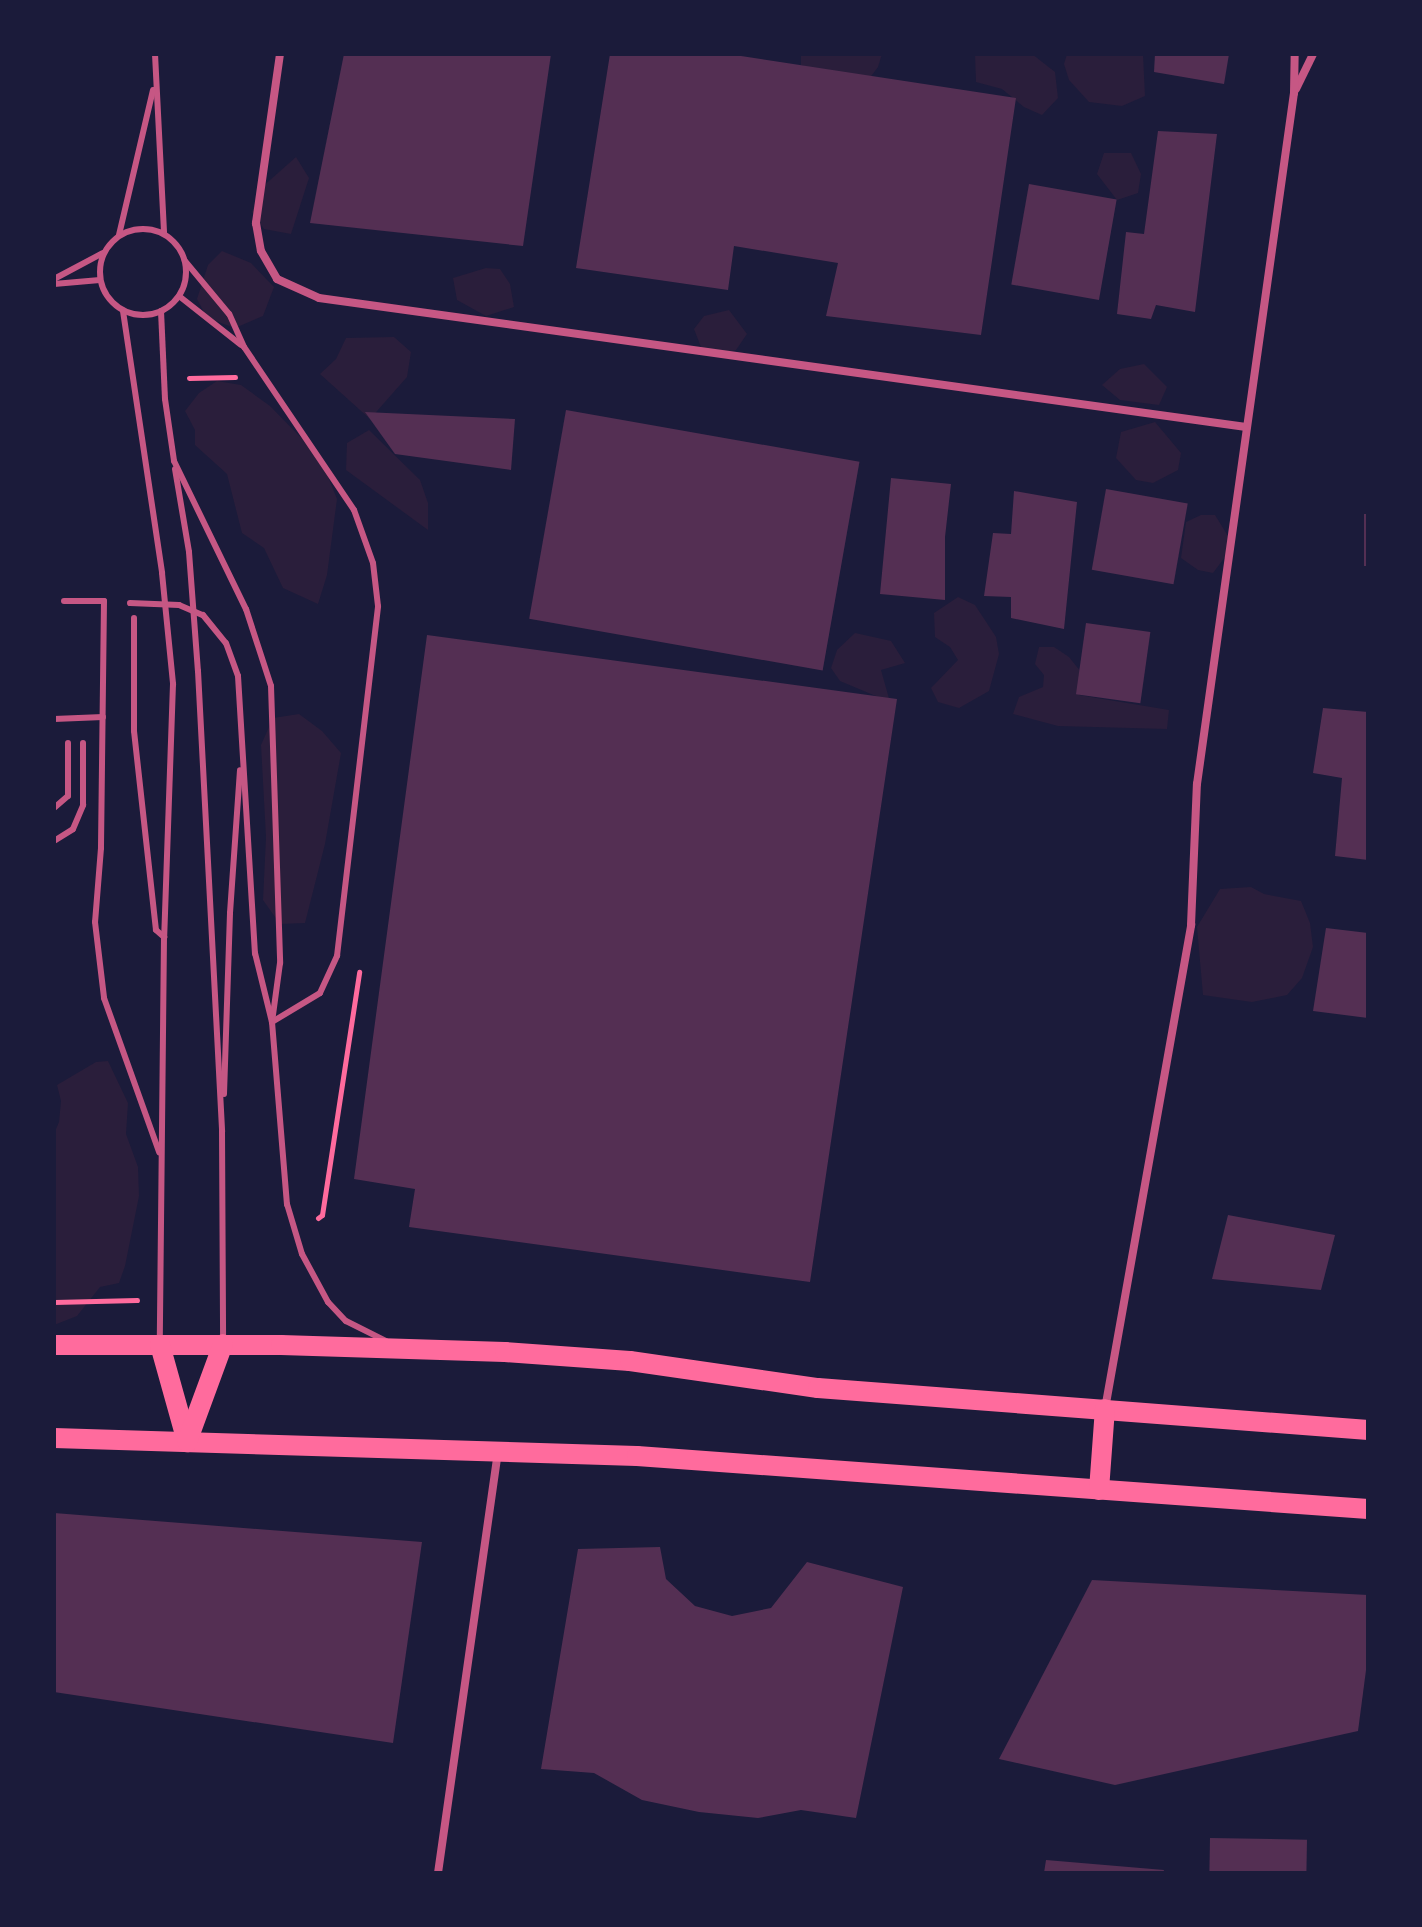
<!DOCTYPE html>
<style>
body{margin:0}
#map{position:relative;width:1422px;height:1927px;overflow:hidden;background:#1b1b3a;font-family:Montserrat,sans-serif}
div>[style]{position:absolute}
.green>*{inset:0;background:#2a1e3b}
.building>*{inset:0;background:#542f53;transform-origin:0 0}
.path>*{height:5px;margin:-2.5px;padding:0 2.5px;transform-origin:2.5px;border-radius:2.5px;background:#ff6b9d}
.service>*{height:6px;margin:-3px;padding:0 3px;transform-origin:3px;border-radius:3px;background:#c65784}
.service>.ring{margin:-3px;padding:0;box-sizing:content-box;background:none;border:6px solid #c65784;border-radius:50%}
.minor>*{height:8px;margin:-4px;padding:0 4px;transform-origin:4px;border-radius:4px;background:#c65784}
.primary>*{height:20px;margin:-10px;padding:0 10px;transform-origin:10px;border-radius:10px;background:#ff6b9d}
span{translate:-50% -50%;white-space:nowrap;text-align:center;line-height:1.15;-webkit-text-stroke:8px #1b1b3a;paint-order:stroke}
.frame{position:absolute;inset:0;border:56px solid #1b1b3a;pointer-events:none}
</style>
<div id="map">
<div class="green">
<div style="clip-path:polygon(801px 54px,882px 54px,878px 67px,866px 83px,801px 65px)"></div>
<div style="clip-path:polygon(975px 54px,1032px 54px,1055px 72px,1058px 98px,1042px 115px,1024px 107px,1002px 89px,976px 82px)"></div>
<div style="clip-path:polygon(1067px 54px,1143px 54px,1145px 96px,1122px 106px,1089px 102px,1069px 80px,1064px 64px)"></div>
<div style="clip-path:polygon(1104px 153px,1131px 153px,1141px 174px,1138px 193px,1117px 200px,1097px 174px)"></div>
<div style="clip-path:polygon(296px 157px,309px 178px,291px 234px,264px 229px,252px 212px,260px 189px)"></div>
<div style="clip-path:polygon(222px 251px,251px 263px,274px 287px,263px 316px,235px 328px,207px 318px,197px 299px,208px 265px)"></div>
<div style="clip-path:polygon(486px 268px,500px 269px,510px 284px,514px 307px,486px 316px,457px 300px,453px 278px)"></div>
<div style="clip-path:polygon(729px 310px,747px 334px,736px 350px,704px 355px,694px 329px,704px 316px)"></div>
<div style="clip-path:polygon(394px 337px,411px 352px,407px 377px,370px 419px,320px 374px,336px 359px,346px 338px)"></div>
<div style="clip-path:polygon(1144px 364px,1167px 387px,1159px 405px,1120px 400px,1102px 385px,1120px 369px)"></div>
<div style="clip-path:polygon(217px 381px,241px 385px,270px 406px,320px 457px,337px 499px,327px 575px,318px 604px,283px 588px,264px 548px,242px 533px,227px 474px,195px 445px,195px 430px,185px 411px,199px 393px)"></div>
<div style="clip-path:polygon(1155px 422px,1181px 453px,1178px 470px,1153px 483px,1136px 480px,1116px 458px,1121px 432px)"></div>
<div style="clip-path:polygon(369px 430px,420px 480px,428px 503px,428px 530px,346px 470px,347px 443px)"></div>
<div style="clip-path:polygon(1201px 515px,1215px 515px,1228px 536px,1228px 553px,1213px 573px,1198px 570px,1181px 558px,1186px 522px)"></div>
<div style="clip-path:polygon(958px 597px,975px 605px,996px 637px,999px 654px,989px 691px,959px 708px,938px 702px,931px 688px,958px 660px,950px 647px,935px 637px,934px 613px)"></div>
<div style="clip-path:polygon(855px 633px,891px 641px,905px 663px,881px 670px,890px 702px,840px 681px,831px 668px,837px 650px)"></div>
<div style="clip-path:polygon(1039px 647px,1054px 647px,1069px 657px,1081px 672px,1079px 695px,1169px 710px,1167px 729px,1058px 726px,1013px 714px,1019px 697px,1043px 687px,1044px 675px,1035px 664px)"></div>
<div style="clip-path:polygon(299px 714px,322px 731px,341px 753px,325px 844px,305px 923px,280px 924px,263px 900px,266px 837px,261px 745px,273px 718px)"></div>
<div style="clip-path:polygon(1251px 887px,1264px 894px,1301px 901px,1310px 923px,1313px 947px,1302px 978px,1287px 995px,1252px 1002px,1203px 995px,1197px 927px,1220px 889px)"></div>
<div style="clip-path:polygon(108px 1061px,128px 1103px,126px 1134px,138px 1167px,139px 1196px,125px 1266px,119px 1283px,100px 1287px,77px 1316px,54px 1325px,54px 1134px,59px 1122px,61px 1101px,57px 1085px,96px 1062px)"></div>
</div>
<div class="building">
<div style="clip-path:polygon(344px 54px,551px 54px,523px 246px,310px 223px)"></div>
<div style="clip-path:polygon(610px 54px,728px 54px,1016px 98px,981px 335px,826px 316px,838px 263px,734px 246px,728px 290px,576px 268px)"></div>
<div style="clip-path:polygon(1155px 54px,1229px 54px,1224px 84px,1154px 72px)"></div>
<div style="clip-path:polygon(1158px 131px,1217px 134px,1195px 312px,1156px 305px,1151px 319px,1117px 314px,1126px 232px,1144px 234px)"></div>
<div style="left:1029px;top:184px;width:89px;height:102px;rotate:10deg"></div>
<div style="left:566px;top:410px;width:298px;height:212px;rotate:10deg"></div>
<div style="clip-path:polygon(365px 412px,515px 419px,511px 470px,395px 454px)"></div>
<div style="clip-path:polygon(891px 478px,951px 484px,945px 537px,945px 600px,880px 594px)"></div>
<div style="left:1106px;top:489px;width:83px;height:82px;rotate:10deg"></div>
<div style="clip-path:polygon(1014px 491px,1077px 502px,1064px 629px,1011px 618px,1011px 597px,984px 596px,993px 533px,1011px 534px)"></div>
<div style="left:1368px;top:514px;width:52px;height:4px;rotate:90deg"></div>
<div style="left:1086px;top:623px;width:65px;height:72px;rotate:8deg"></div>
<div style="clip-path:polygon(427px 635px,897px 699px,810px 1282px,409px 1227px,415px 1189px,354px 1179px)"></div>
<div style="clip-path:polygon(1323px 708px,1368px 712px,1368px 860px,1335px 856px,1342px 778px,1313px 773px)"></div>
<div style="clip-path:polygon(1326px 928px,1368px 933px,1368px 1018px,1313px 1011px)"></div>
<div style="clip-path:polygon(1228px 1215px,1335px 1235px,1321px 1290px,1212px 1279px)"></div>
<div style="clip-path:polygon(54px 1513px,422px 1542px,393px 1743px,54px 1692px)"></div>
<div style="clip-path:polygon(660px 1547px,666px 1579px,695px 1606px,732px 1616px,771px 1608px,807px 1562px,903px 1587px,856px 1818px,801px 1810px,758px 1818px,699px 1812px,642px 1800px,594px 1773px,541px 1769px,578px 1549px)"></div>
<div style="clip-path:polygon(1092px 1580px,1368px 1595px,1368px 1655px,1358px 1731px,1115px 1785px,999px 1759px)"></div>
<div style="left:1210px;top:1838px;width:97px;height:35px;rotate:1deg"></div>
<div style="clip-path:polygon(1046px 1860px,1164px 1870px,1163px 1873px,1044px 1873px)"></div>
</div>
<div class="path">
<div style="left:189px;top:378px;width:46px;rotate:-1.2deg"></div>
<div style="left:318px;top:1218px;width:5px;rotate:-37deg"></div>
<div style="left:322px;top:1215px;width:246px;rotate:-81.3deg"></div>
<div style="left:54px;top:1302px;width:83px;rotate:-1.4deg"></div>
</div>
<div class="service">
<div style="left:155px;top:54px;width:180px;rotate:87.1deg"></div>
<div class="ring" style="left:100px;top:229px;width:80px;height:80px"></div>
<div style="left:119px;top:235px;width:149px;rotate:-76.8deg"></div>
<div style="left:54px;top:279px;width:55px;rotate:-28deg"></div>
<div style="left:54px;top:284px;width:46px;rotate:-5deg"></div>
<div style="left:179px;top:296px;width:79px;rotate:38.3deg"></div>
<div style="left:123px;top:311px;width:265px;rotate:81.5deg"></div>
<div style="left:162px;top:573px;width:112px;rotate:84.3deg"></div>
<div style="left:173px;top:684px;width:253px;rotate:92deg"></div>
<div style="left:164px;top:937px;width:404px;rotate:90.6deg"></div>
<div style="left:161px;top:311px;width:88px;rotate:87.4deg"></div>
<div style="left:165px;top:399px;width:63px;rotate:81.7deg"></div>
<div style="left:174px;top:461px;width:165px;rotate:64.1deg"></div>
<div style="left:246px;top:609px;width:81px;rotate:72deg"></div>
<div style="left:271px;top:686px;width:277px;rotate:88.1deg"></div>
<div style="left:280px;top:963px;width:60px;rotate:97.7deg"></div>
<div style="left:272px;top:1022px;width:183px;rotate:85.3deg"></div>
<div style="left:287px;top:1204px;width:52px;rotate:73.3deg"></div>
<div style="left:302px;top:1254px;width:55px;rotate:61.6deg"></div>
<div style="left:328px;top:1302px;width:26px;rotate:47deg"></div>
<div style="left:346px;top:1321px;width:45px;rotate:26.6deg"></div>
<div style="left:175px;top:469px;width:84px;rotate:80.4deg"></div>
<div style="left:189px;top:552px;width:119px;rotate:85.7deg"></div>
<div style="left:198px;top:671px;width:461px;rotate:87deg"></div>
<div style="left:222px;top:1131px;width:208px;rotate:89.7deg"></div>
<div style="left:64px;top:601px;width:40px"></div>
<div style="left:104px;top:601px;width:247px;rotate:90.7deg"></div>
<div style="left:101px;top:848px;width:74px;rotate:94.6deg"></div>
<div style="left:95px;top:922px;width:77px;rotate:83.2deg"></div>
<div style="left:104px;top:998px;width:164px;rotate:70.3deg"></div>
<div style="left:130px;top:603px;width:49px;rotate:2.3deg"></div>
<div style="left:179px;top:605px;width:26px;rotate:23deg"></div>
<div style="left:203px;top:615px;width:36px;rotate:51deg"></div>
<div style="left:226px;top:643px;width:35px;rotate:70deg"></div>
<div style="left:238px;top:676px;width:278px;rotate:86.5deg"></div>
<div style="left:255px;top:953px;width:71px;rotate:76.2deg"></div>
<div style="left:272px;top:1022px;width:56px;rotate:-31.1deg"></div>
<div style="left:320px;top:993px;width:41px;rotate:-65.3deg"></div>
<div style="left:337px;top:956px;width:352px;rotate:-83.3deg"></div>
<div style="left:378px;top:606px;width:43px;rotate:-96.6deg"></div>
<div style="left:373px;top:563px;width:56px;rotate:-109.7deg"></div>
<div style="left:354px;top:510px;width:197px;rotate:-124deg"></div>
<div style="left:244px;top:347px;width:36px;rotate:-114deg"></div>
<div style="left:229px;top:314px;width:69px;rotate:-129.7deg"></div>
<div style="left:134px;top:618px;width:113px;rotate:90deg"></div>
<div style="left:134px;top:731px;width:200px;rotate:83.7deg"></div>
<div style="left:156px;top:930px;width:11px;rotate:41deg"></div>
<div style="left:54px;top:719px;width:49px;rotate:-2.3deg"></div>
<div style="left:54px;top:808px;width:18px;rotate:-41deg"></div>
<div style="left:68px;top:796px;width:53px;rotate:-90deg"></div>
<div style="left:54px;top:841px;width:22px;rotate:-32deg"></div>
<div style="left:73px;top:829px;width:26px;rotate:-67deg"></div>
<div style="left:83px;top:805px;width:62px;rotate:-90deg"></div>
<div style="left:224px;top:1094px;width:181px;rotate:-88.1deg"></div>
<div style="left:230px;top:913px;width:143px;rotate:-86deg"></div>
</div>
<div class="minor">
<div style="left:280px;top:54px;width:171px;rotate:98.1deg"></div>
<div style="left:256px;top:223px;width:28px;rotate:80deg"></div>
<div style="left:261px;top:251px;width:32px;rotate:60deg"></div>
<div style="left:277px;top:279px;width:46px;rotate:24.3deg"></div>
<div style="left:319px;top:298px;width:936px;rotate:7.92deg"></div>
<div style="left:1296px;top:89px;width:39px;rotate:-64deg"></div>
<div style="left:1105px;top:1409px;width:492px;rotate:-79.9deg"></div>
<div style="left:1191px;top:925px;width:141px;rotate:-87.6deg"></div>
<div style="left:1197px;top:784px;width:698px;rotate:-82.01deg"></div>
<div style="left:1294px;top:93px;width:39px;rotate:-89deg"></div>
<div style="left:438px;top:1873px;width:423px;rotate:-81.9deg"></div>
</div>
<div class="primary">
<div style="left:54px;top:1345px;width:227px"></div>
<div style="left:281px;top:1345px;width:224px;rotate:1.8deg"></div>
<div style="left:505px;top:1352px;width:125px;rotate:4.1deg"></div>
<div style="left:630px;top:1361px;width:190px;rotate:8.2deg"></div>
<div style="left:818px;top:1388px;width:552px;rotate:4.37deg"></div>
<div style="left:160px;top:1345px;width:101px;rotate:74.4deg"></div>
<div style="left:54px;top:1438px;width:583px;rotate:1.77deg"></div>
<div style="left:637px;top:1456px;width:733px;rotate:4.15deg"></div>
<div style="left:187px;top:1442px;width:104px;rotate:-69.8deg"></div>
<div style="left:1099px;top:1490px;width:81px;rotate:-85.8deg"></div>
</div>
<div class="frame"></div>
</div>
